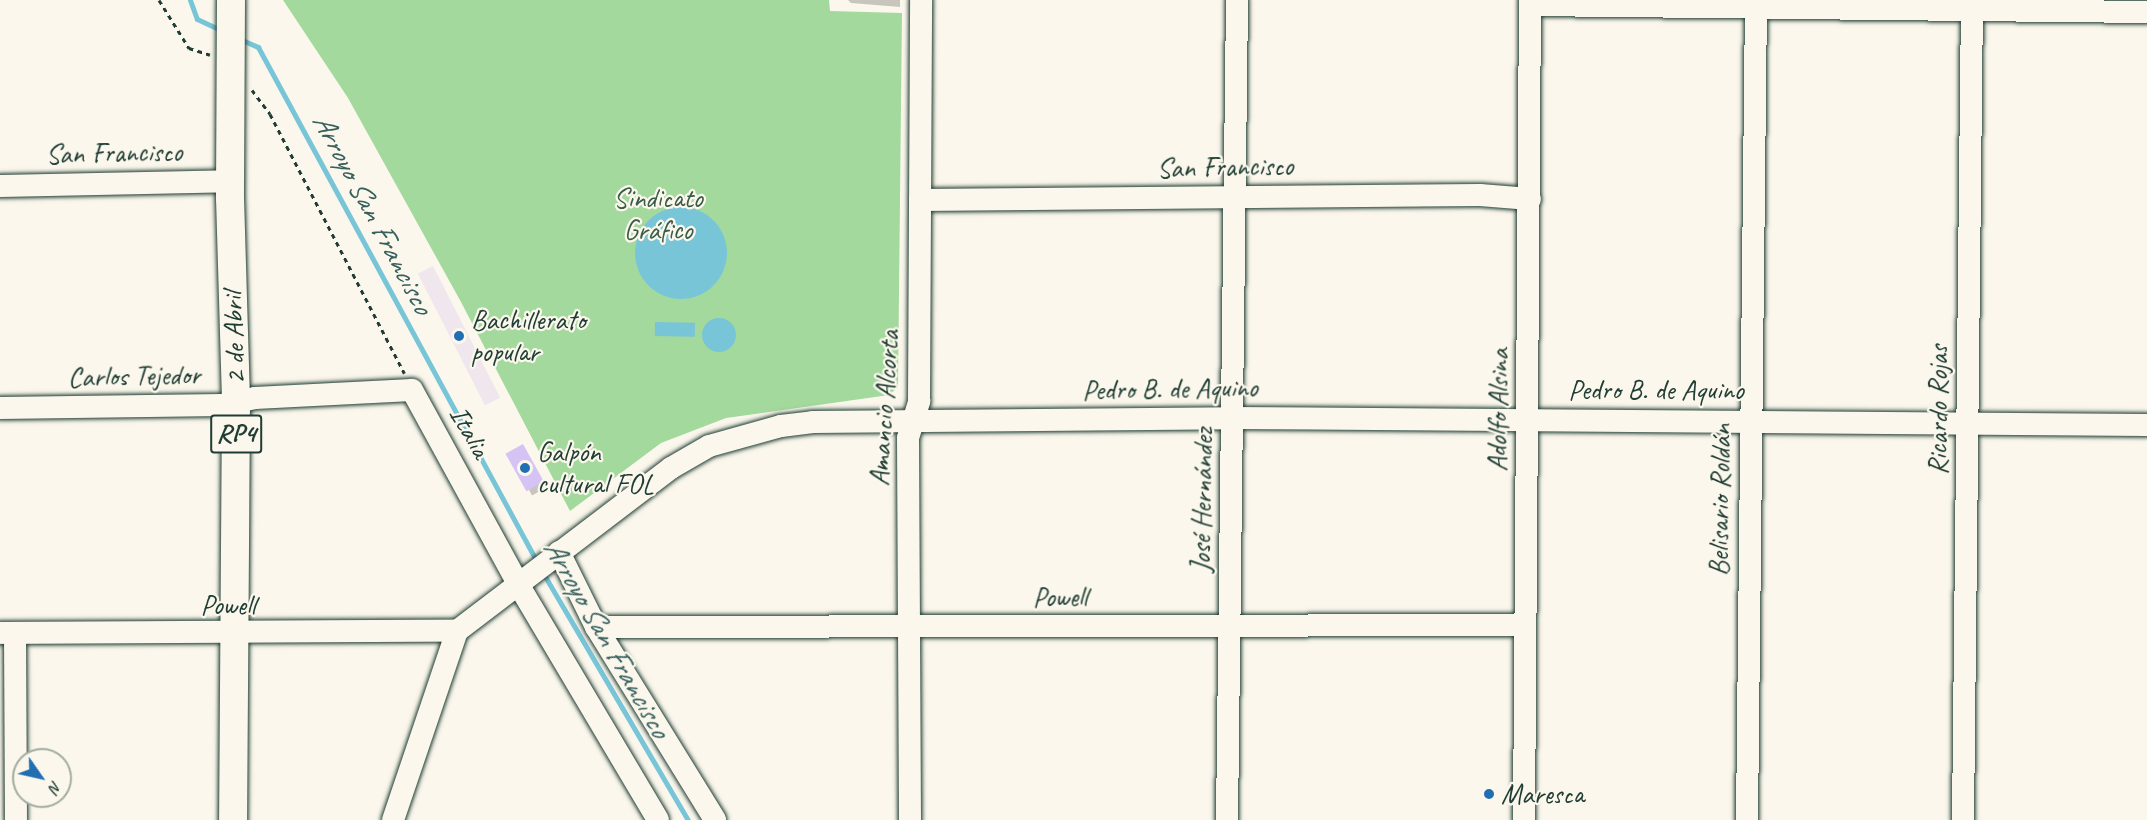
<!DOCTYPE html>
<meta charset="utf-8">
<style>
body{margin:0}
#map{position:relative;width:2147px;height:820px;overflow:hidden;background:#fbf7ec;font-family:Caveat,sans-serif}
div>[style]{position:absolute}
.built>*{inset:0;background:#f0e7ee;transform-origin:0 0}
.green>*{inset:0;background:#a3d99c}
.water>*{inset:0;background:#79c5d8;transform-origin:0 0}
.round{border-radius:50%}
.shadow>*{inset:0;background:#0003;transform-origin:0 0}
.stream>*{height:5px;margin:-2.5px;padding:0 2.5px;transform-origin:2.5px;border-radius:2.5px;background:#79c5d8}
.building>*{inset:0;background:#d5c3f4;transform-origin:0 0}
.path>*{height:3px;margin-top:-1.5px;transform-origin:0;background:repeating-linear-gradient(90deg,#1f3d34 0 4.5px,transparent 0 9px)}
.roads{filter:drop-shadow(0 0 2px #1f3d34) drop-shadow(0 0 2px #1f3d34)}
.minor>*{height:22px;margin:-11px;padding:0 11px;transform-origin:11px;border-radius:11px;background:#fbf7ec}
.major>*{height:28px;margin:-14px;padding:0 14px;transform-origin:14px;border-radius:14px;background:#fbf7ec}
.dots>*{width:16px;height:16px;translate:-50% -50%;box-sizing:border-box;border:3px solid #fbf7ec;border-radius:50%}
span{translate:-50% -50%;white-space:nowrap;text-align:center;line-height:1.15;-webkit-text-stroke:4.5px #fbf7ec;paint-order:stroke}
.shield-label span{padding:2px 4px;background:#fbf7ec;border:2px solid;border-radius:4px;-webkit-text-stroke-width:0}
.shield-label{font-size:27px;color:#1f3d34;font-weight:700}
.street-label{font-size:28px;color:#1f3d34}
.park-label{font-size:28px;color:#395c49}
.poi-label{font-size:28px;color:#1f3d34}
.left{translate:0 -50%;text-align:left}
.water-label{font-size:30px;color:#365f5d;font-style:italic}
.north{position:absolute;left:12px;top:748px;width:60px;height:60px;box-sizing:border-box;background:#fbf7ec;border:2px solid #a3ada2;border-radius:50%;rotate:124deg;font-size:16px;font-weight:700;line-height:24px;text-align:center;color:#1f3d34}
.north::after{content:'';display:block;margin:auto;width:21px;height:27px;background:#1f6fb2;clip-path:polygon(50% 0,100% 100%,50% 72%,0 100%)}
</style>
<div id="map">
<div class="built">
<div style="left:433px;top:266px;width:148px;height:17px;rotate:63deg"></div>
</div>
<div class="green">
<div style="clip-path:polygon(283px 0,829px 0,830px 11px,902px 13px,898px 387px,889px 395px,726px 418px,661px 443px,570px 511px,461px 302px,348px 98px)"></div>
</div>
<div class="water">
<div class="round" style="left:635px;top:207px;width:92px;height:92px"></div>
<div class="round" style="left:702px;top:318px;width:34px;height:34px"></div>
<div style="left:655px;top:322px;width:40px;height:14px;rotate:1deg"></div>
</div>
<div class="shadow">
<div style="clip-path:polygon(848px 0,900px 0,900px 7px,851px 3px)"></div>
<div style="left:522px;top:446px;width:48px;height:16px;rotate:60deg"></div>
</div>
<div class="stream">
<div style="left:190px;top:0;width:20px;rotate:70deg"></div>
<div style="left:197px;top:19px;width:29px;rotate:25deg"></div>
<div style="left:240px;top:39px;width:20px;rotate:24deg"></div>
<div style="left:258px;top:47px;width:586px;rotate:61.55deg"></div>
<div style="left:543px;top:573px;width:286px;rotate:59.6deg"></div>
</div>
<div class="building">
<div style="left:523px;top:444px;width:43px;height:20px;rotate:61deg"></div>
</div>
<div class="path">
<div style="left:159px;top:0;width:57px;rotate:58deg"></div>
<div style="left:189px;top:48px;width:22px;rotate:18deg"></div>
<div style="left:252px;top:90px;width:30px;rotate:53deg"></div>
<div style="left:270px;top:114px;width:292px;rotate:62.6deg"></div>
</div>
<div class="roads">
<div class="minor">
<div style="left:1530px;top:5px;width:617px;rotate:0.65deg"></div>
<div style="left:0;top:186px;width:230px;rotate:-1.2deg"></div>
<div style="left:920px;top:200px;width:560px;rotate:-0.51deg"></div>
<div style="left:1480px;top:195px;width:50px;rotate:4.6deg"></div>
<div style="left:0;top:408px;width:222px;rotate:-0.8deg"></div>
<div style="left:222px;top:405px;width:34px;rotate:-12deg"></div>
<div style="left:255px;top:398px;width:157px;rotate:-2.9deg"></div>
<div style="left:412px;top:390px;width:221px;rotate:61.3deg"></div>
<div style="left:518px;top:584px;width:274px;rotate:59.3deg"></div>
<div style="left:559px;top:552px;width:84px;rotate:63.7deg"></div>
<div style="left:596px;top:627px;width:227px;rotate:58.3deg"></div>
<div style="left:596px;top:627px;width:929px;rotate:-0.12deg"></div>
<div style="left:0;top:633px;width:457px;rotate:-0.3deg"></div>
<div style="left:15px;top:633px;width:187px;rotate:89.7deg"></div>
<div style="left:393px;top:820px;width:200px;rotate:-71.3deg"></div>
<div style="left:457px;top:631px;width:269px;rotate:-37.3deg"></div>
<div style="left:671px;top:468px;width:44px;rotate:-30.1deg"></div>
<div style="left:709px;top:446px;width:75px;rotate:-15.5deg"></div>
<div style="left:781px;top:426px;width:32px;rotate:-7deg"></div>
<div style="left:813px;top:422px;width:420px;rotate:-0.5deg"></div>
<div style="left:1233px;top:418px;width:914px;rotate:0.44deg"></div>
<div style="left:910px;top:820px;width:382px;rotate:-90.3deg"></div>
<div style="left:908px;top:438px;width:39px;rotate:-73deg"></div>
<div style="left:919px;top:401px;width:401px;rotate:-89.7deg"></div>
<div style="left:1227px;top:820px;width:820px;rotate:-89.3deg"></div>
<div style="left:1524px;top:820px;width:820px;rotate:-89.58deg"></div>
<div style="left:1747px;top:820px;width:820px;rotate:-89.37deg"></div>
<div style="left:1963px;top:820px;width:820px;rotate:-89.37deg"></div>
</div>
<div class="major">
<div style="left:231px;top:0;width:198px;rotate:90.3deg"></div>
<div style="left:230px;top:198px;width:205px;rotate:88.3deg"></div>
<div style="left:236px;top:403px;width:417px;rotate:90.4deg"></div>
</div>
</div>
<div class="dots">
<div style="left:459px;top:336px;background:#1f6fb2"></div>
<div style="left:525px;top:468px;background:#1f6fb2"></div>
<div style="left:1489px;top:794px;background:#1f6fb2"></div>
</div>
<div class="shield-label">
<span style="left:236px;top:434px">RP4</span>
</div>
<div class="street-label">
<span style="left:114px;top:153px;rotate:-1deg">San Francisco</span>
<span style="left:1225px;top:167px;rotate:-1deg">San Francisco</span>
<span style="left:234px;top:338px;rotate:-92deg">2 de Abril</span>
<span style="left:134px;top:376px;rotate:-1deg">Carlos Tejedor</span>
<span style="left:1170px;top:389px;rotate:-1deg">Pedro B. de Aquino</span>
<span style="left:1656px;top:390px">Pedro B. de Aquino</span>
<span style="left:884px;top:408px;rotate:-86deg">Amancio Alcorta</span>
<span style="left:1498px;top:410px;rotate:-89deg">Adolfo Alsina</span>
<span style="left:1938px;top:410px;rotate:-90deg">Ricardo Rojas</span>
<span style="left:470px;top:432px;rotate:61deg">Italia</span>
<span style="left:1202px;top:500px;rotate:-89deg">José Hernández</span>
<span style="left:1720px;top:500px;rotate:-89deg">Belisario Roldán</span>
<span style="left:1060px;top:597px;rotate:-1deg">Powell</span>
<span style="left:228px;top:605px">Powell</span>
</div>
<div class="park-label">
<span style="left:658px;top:214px">Sindicato<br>Gráfico</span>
</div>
<div class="poi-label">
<span class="left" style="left:471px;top:336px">Bachillerato<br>popular</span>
<span class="left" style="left:537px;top:468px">Galpón<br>cultural FOL</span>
<span class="left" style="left:1501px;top:794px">Maresca</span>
</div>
<div class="water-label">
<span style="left:373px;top:213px;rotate:62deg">Arroyo San Francisco</span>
<span style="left:607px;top:638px;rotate:60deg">Arroyo San Francisco</span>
</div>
<div class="north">N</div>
</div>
